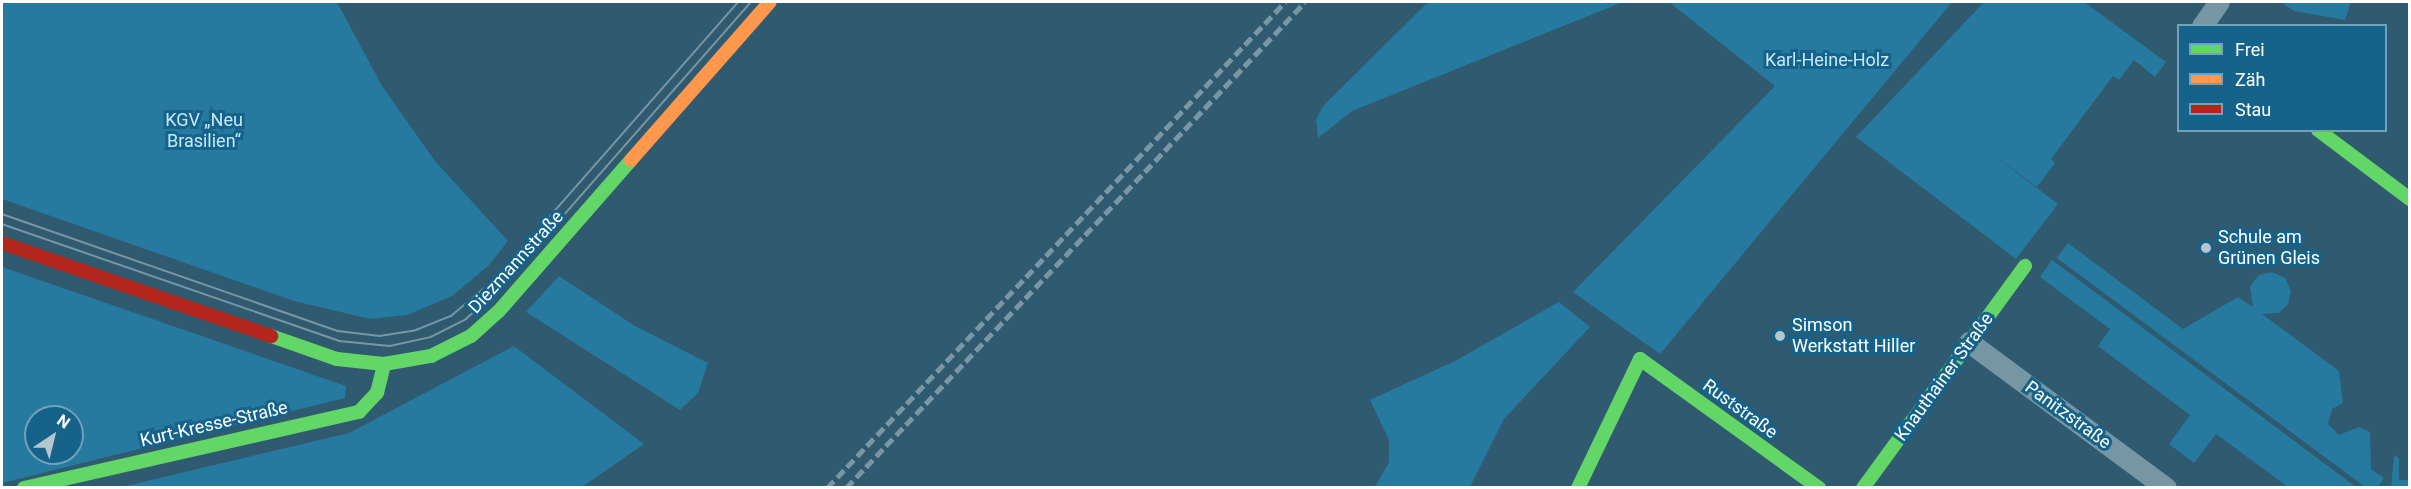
<!DOCTYPE html>
<html>
<head>
<meta charset="utf-8">
<style>
	body { margin:0 }
	#map { position:relative; width:2411px; height:489px; overflow:hidden; background:#305a6f; font-family:Roboto,sans-serif }
	div>[style] { position:absolute }
	.green>* { inset:0; background:#26799f }
	.street>* { height:21px; margin:-10.5px; padding:0 10.5px; transform-origin:10.5px; border-radius:10.5px; background:#7796a4 }
	.fast>* { height:14px; margin:-7px; padding:0 7px; transform-origin:7px; border-radius:7px; background:#63d668 }
	.slow>* { height:14px; margin:-7px; padding:0 7px; transform-origin:7px; border-radius:7px; background:#ff974d }
	.jam>* { height:14px; margin:-7px; padding:0 7px; transform-origin:7px; border-radius:7px; background:#b3261e }
	.tram>* { height:1.5px; margin:-0.75px; padding:0 0.75px; transform-origin:0.75px; border-radius:0.75px; background:#7896a3 }
	.rail>* { height:4.5px; margin-top:-2.25px; transform-origin:0; background:repeating-linear-gradient(90deg,#7896a3 0 10px,transparent 0 14.5px) }
	.dots>* { width:16px; height:16px; translate:-50% -50%; box-sizing:border-box; border:3px solid #15638a; border-radius:50% }
	span { translate:-50% -50%; white-space:nowrap; text-align:center; line-height:1.15; -webkit-text-stroke:6px #15638a; paint-order:stroke }
	.park-label { font-size:18px; color:#c3eafb }
	.poi-label { font-size:18px; color:#fff }
	.left { translate:0 -50%; text-align:left }
	.street-label { font-size:18px; color:#fff }
	.frame { position:absolute; inset:0; border:3px solid #fff; pointer-events:none }
	.legend { position:absolute; left:2177px; top:24px; width:210px; height:108px; box-sizing:border-box; background:#15638a; border:2px solid #73a1b9; margin:0; padding:8px 10px; list-style:none; font-size:18px; color:#fff }
	.legend li { display:flex; align-items:center; gap:12px; height:30px }
	.legend b { width:30px; border:2px solid #73a1b9 }
	.north { position:absolute; left:24px; top:405px; width:60px; height:60px; box-sizing:border-box; background:#15638a; border:2px solid #73a1b9; border-radius:50%; rotate:35deg; font-size:16px; font-weight:700; line-height:24px; text-align:center; color:#fff }
	.north::after { content:''; display:block; margin:auto; width:21px; height:27px; background:#b7c5cd; clip-path:polygon(50% 0,100% 100%,50% 72%,0 100%) }
</style>
</head>
<body>
<div id="map">
	<div class="green">
		<i style="clip-path:polygon(2px 2px,337px 2px,382px 86px,435px 161px,508px 241px,489px 265px,452px 296px,407px 315px,370px 319px,294px 301px,2px 199px)"></i>
		<i style="clip-path:polygon(1428px 2px,1623px 2px,1352px 111px,1318px 138px,1316px 120px,1323px 106px)"></i>
		<i style="clip-path:polygon(1669px 2px,1952px 2px,1660px 354px,1573px 292px,1775px 86px)"></i>
		<i style="clip-path:polygon(1984px 2px,2084px 2px,2166px 62px,2155px 77px,2134px 60px,2119px 80px,2113px 76px,2051px 159px,2055px 163px,2037px 187px,1987px 150px,2058px 204px,2016px 259px,1856px 137px)"></i>
		<i style="clip-path:polygon(2281px 2px,2351px 2px,2345px 20px,2294px 11px)"></i>
		<i style="clip-path:polygon(2068px 243px,2183px 329px,2238px 297px,2253px 307px,2250px 286px,2259px 275px,2272px 272px,2285px 278px,2291px 291px,2288px 304px,2279px 313px,2262px 314px,2339px 371px,2343px 403px,2332px 409px,2328px 424px,2339px 435px,2359px 427px,2370px 432px,2371px 469px,2384px 478px,2378px 487px,2365px 487px,2057px 258px)"></i>
		<i style="clip-path:polygon(2052px 260px,2356px 487px,2288px 487px,2216px 434px,2194px 463px,2169px 444px,2190px 415px,2098px 346px,2110px 329px,2040px 277px)"></i>
		<i style="clip-path:polygon(evenodd,2px 267px,346px 386px,345px 398px,2px 483px,2px 267px,36px 417px,72px 417px,72px 453px,36px 453px,36px 417px)"></i>
		<i style="clip-path:polygon(559px 276px,635px 326px,708px 363px,698px 393px,680px 410px,526px 312px)"></i>
		<i style="clip-path:polygon(1559px 302px,1590px 327px,1504px 419px,1470px 487px,1375px 487px,1389px 462px,1389px 440px,1370px 400px,1455px 361px)"></i>
		<i style="clip-path:polygon(514px 346px,644px 444px,582px 487px,122px 487px,349px 433px)"></i>
		<i style="clip-path:polygon(2394px 455px,2399px 458px,2399px 480px,2409px 480px,2409px 487px,2391px 487px)"></i>
	</div>
	<div class="street">
		<i style="left:2202px;top:26px;width:29px;rotate:-55deg"></i>
		<i style="left:1969px;top:342px;width:245px;rotate:36.5deg"></i>
	</div>
	<div class="fast">
		<i style="left:2318px;top:130px;width:115px;rotate:36.9deg"></i>
		<i style="left:271px;top:336px;width:70px;rotate:19.2deg"></i>
		<i style="left:337px;top:359px;width:47px;rotate:6.1deg"></i>
		<i style="left:384px;top:364px;width:48px;rotate:-9.7deg"></i>
		<i style="left:431px;top:356px;width:45px;rotate:-26.6deg"></i>
		<i style="left:471px;top:336px;width:36px;rotate:-42deg"></i>
		<i style="left:498px;top:312px;width:202px;rotate:-48.8deg"></i>
		<i style="left:24px;top:488px;width:344px;rotate:-12.8deg"></i>
		<i style="left:359px;top:412px;width:26px;rotate:-47deg"></i>
		<i style="left:377px;top:393px;width:30px;rotate:-76deg"></i>
		<i style="left:1578px;top:488px;width:143px;rotate:-64.3deg"></i>
		<i style="left:1640px;top:359px;width:221px;rotate:35.8deg"></i>
		<i style="left:1863px;top:488px;width:275px;rotate:-53.9deg"></i>
	</div>
	<div class="slow">
		<i style="left:631px;top:160px;width:210px;rotate:-48.7deg"></i>
	</div>
	<div class="jam">
		<i style="left:2px;top:243px;width:285px;rotate:19.1deg"></i>
	</div>
	<div class="tram">
		<i style="left:2px;top:214px;width:356px;rotate:19.2deg"></i>
		<i style="left:338px;top:331px;width:42px;rotate:6.8deg"></i>
		<i style="left:380px;top:336px;width:36px;rotate:-9deg"></i>
		<i style="left:416px;top:330px;width:38px;rotate:-22deg"></i>
		<i style="left:451px;top:316px;width:56px;rotate:-39.9deg"></i>
		<i style="left:494px;top:280px;width:370px;rotate:-48.7deg"></i>
		<i style="left:2px;top:224px;width:357px;rotate:19.1deg"></i>
		<i style="left:339px;top:341px;width:51px;rotate:5.6deg"></i>
		<i style="left:390px;top:346px;width:42px;rotate:-12.4deg"></i>
		<i style="left:431px;top:337px;width:39px;rotate:-27deg"></i>
		<i style="left:466px;top:319px;width:43px;rotate:-42.2deg"></i>
		<i style="left:498px;top:290px;width:383px;rotate:-48.7deg"></i>
	</div>
	<div class="rail">
		<i style="left:827px;top:488px;width:668px;rotate:-46.7deg"></i>
		<i style="left:846px;top:488px;width:668px;rotate:-46.64deg"></i>
	</div>
	<div class="dots">
		<i style="left:2206px;top:248px;background:#b7c5cd"></i>
		<i style="left:1780px;top:336px;background:#b7c5cd"></i>
	</div>
	<div class="park-label">
		<span style="left:1827px;top:60px">Karl-Heine-Holz</span>
		<span style="left:204px;top:131px">KGV „Neu<br>Brasilien“</span>
	</div>
	<div class="poi-label">
		<span class="left" style="left:2218px;top:248px">Schule am<br>Grünen Gleis</span>
		<span class="left" style="left:1792px;top:336px">Simson<br>Werkstatt Hiller</span>
	</div>
	<div class="street-label">
		<span style="left:516px;top:262px;rotate:-48deg">Diezmannstraße</span>
		<span style="left:1944px;top:377px;rotate:-54deg">Knauthainer Straße</span>
		<span style="left:1740px;top:409px;rotate:36deg">Ruststraße</span>
		<span style="left:2068px;top:415px;rotate:36deg">Panitzstraße</span>
		<span style="left:214px;top:424px;rotate:-13deg">Kurt-Kresse-Straße</span>
	</div>
	<div class="frame"></div>
	<ul class="legend">
	<li><b style="height:8px;background:#63d668"></b>Frei</li>
	<li><b style="height:8px;background:#ff974d"></b>Zäh</li>
	<li><b style="height:8px;background:#b3261e"></b>Stau</li>
	</ul>
	<div class="north">N</div>
</div>
</body>
</html>
